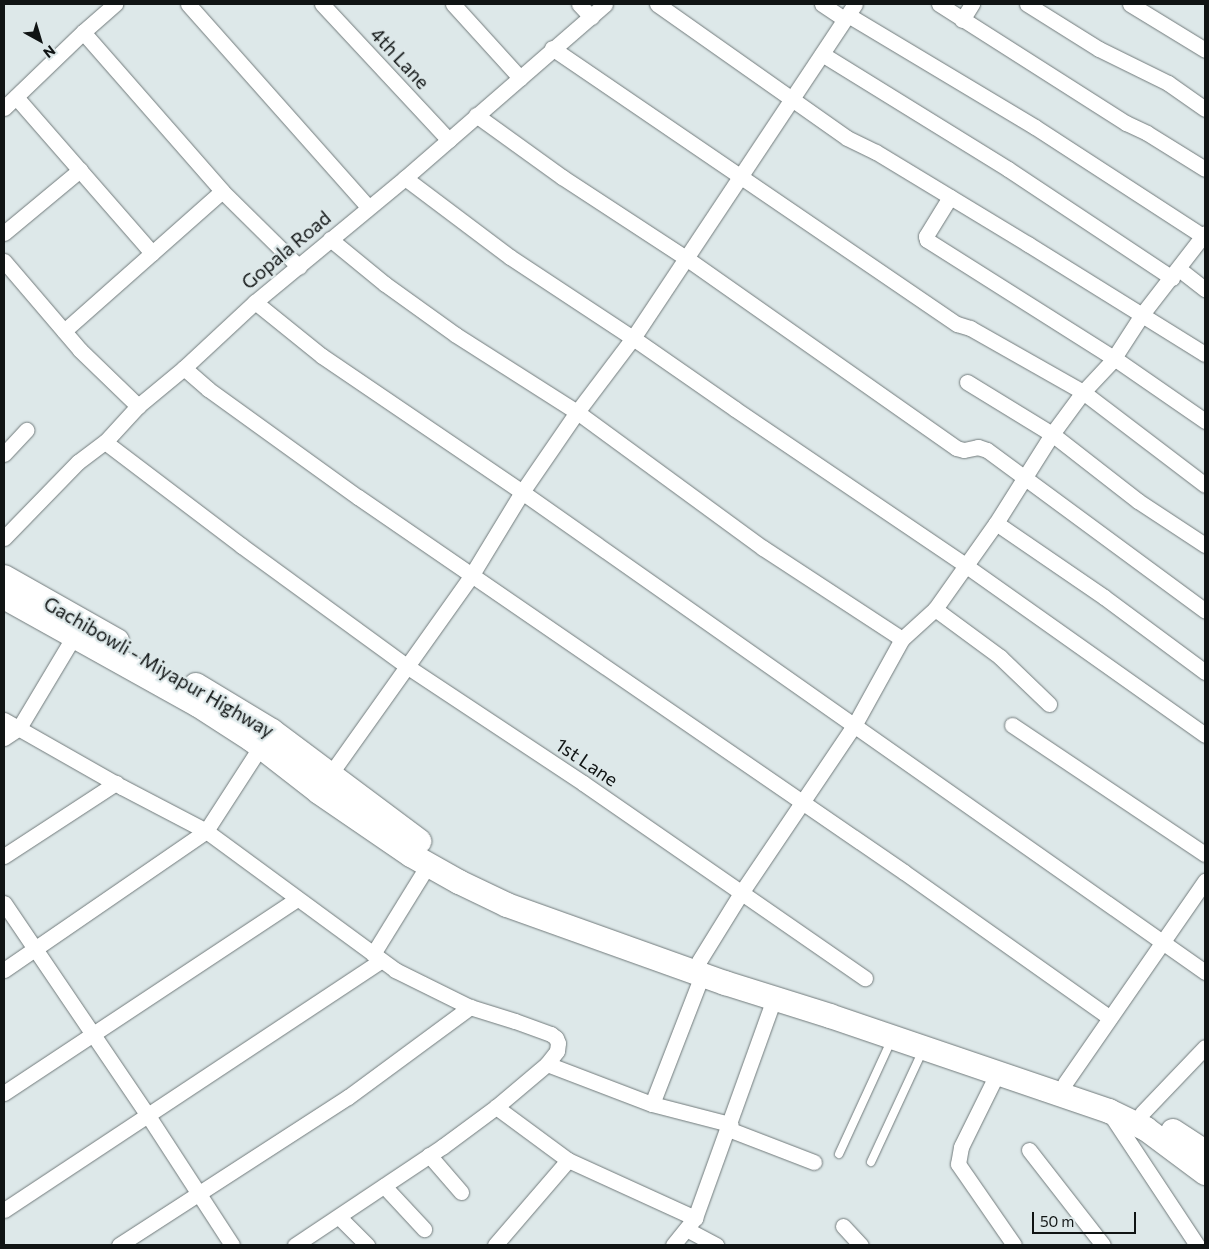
<!DOCTYPE html>
<html>
<head>
<meta charset="utf-8">
<style>
	body { margin:0 }
	#map { position:relative; width:1209px; height:1249px; overflow:hidden; background:#dde8e9; font-family:Commissioner,sans-serif }
	div>[style] { position:absolute }
	.roads { filter:drop-shadow(0 0 1px #717a7b) drop-shadow(0 0 1px #717a7b) }
	.service>* { height:8px; margin:-4px; padding:0 4px; transform-origin:4px; border-radius:4px; background:#fff }
	.minor>* { height:15px; margin:-7.5px; padding:0 7.5px; transform-origin:7.5px; border-radius:7.5px; background:#fff }
	.primary>* { height:24px; margin:-12px; padding:0 12px; transform-origin:12px; border-radius:12px; background:#fff }
	span { translate:-50% -50%; white-space:nowrap; text-align:center; line-height:1.15; -webkit-text-stroke:4.5px #dde8e9; paint-order:stroke }
	.street-label { font-size:19px; color:#101414 }
	.frame { position:absolute; inset:0; border:5px solid #101414; pointer-events:none }
	.north { position:absolute; left:15px; top:15px; width:50px; height:50px; -webkit-text-stroke:4px #dde8e9; paint-order:stroke; rotate:141deg; font-size:14px; font-weight:700; line-height:20px; text-align:center; color:#101414 }
	.north::after { content:''; display:block; margin:auto; width:18px; height:22px; background:#101414; clip-path:polygon(50% 0,100% 100%,50% 72%,0 100%) }
	.scale { position:absolute; left:1032px; top:1212px; width:104px; height:22px; box-sizing:border-box; border:2px solid #101414; border-top:0; padding-left:6px; font-size:15px; line-height:18px; white-space:nowrap; color:#101414; -webkit-text-stroke:4px #dde8e9; paint-order:stroke }
</style>
</head>
<body>
<div id="map">
	<div class="roads">
		<div class="service">
			<i style="left:839px;top:1154px;width:127px;rotate:-65.3deg"></i>
			<i style="left:871px;top:1162px;width:123px;rotate:-65.1deg"></i>
		</div>
		<div class="minor">
			<i style="left:188px;top:4px;width:271px;rotate:48.4deg"></i>
			<i style="left:322px;top:4px;width:186px;rotate:47deg"></i>
			<i style="left:453px;top:4px;width:100px;rotate:47.8deg"></i>
			<i style="left:579px;top:4px;width:18px;rotate:47deg"></i>
			<i style="left:657px;top:4px;width:232px;rotate:35.2deg"></i>
			<i style="left:847px;top:138px;width:32px;rotate:26deg"></i>
			<i style="left:876px;top:152px;width:178px;rotate:31.2deg"></i>
			<i style="left:1028px;top:244px;width:208px;rotate:31.9deg"></i>
			<i style="left:822px;top:4px;width:27px;rotate:34deg"></i>
			<i style="left:939px;top:4px;width:222px;rotate:32.5deg"></i>
			<i style="left:1126px;top:123px;width:23px;rotate:25deg"></i>
			<i style="left:1147px;top:133px;width:68px;rotate:31.8deg"></i>
			<i style="left:1027px;top:4px;width:85px;rotate:32deg"></i>
			<i style="left:1099px;top:49px;width:77px;rotate:26.2deg"></i>
			<i style="left:1168px;top:83px;width:45px;rotate:35.1deg"></i>
			<i style="left:1130px;top:4px;width:88px;rotate:31.5deg"></i>
			<i style="left:848px;top:15px;width:218px;rotate:30.9deg"></i>
			<i style="left:1035px;top:127px;width:200px;rotate:33deg"></i>
			<i style="left:962px;top:20px;width:19px;rotate:-58deg"></i>
			<i style="left:83px;top:32px;width:211px;rotate:48.8deg"></i>
			<i style="left:222px;top:191px;width:108px;rotate:44.6deg"></i>
			<i style="left:552px;top:48px;width:490px;rotate:34.3deg"></i>
			<i style="left:957px;top:324px;width:14px;rotate:17deg"></i>
			<i style="left:970px;top:328px;width:130px;rotate:29.5deg"></i>
			<i style="left:1083px;top:392px;width:153px;rotate:37.3deg"></i>
			<i style="left:822px;top:54px;width:219px;rotate:31.7deg"></i>
			<i style="left:1008px;top:169px;width:197px;rotate:33.6deg"></i>
			<i style="left:16px;top:97px;width:207px;rotate:48.9deg"></i>
			<i style="left:4px;top:108px;width:110px;rotate:-43.9deg"></i>
			<i style="left:83px;top:32px;width:43px;rotate:-41.2deg"></i>
			<i style="left:476px;top:115px;width:106px;rotate:35.8deg"></i>
			<i style="left:562px;top:177px;width:148px;rotate:33.2deg"></i>
			<i style="left:686px;top:258px;width:330px;rotate:35.1deg"></i>
			<i style="left:956px;top:448px;width:8px;rotate:14deg"></i>
			<i style="left:964px;top:450px;width:14px;rotate:-12deg"></i>
			<i style="left:978px;top:447px;width:9px;rotate:18deg"></i>
			<i style="left:987px;top:450px;width:271px;rotate:36.4deg"></i>
			<i style="left:405px;top:178px;width:131px;rotate:37deg"></i>
			<i style="left:510px;top:257px;width:147px;rotate:33.4deg"></i>
			<i style="left:633px;top:338px;width:124px;rotate:34.8deg"></i>
			<i style="left:735px;top:409px;width:278px;rotate:34.1deg"></i>
			<i style="left:965px;top:565px;width:294px;rotate:35.3deg"></i>
			<i style="left:950px;top:197px;width:46px;rotate:121.6deg"></i>
			<i style="left:926px;top:236px;width:4px;rotate:76deg"></i>
			<i style="left:927px;top:240px;width:221px;rotate:32.3deg"></i>
			<i style="left:1114px;top:358px;width:111px;rotate:34.7deg"></i>
			<i style="left:4px;top:233px;width:99px;rotate:-39.7deg"></i>
			<i style="left:330px;top:239px;width:71px;rotate:39.3deg"></i>
			<i style="left:385px;top:284px;width:87px;rotate:35.7deg"></i>
			<i style="left:456px;top:335px;width:143px;rotate:32.5deg"></i>
			<i style="left:577px;top:412px;width:230px;rotate:36.2deg"></i>
			<i style="left:763px;top:548px;width:166px;rotate:33.2deg"></i>
			<i style="left:4px;top:261px;width:117px;rotate:49.5deg"></i>
			<i style="left:80px;top:350px;width:81px;rotate:44deg"></i>
			<i style="left:1179px;top:269px;width:33px;rotate:38deg"></i>
			<i style="left:255px;top:302px;width:86px;rotate:38.9deg"></i>
			<i style="left:322px;top:356px;width:242px;rotate:34.2deg"></i>
			<i style="left:522px;top:492px;width:835px;rotate:35.1deg"></i>
			<i style="left:64px;top:331px;width:211px;rotate:-41.5deg"></i>
			<i style="left:184px;top:368px;width:32px;rotate:41deg"></i>
			<i style="left:208px;top:389px;width:185px;rotate:35.8deg"></i>
			<i style="left:358px;top:497px;width:662px;rotate:34.48deg"></i>
			<i style="left:904px;top:872px;width:252px;rotate:35.3deg"></i>
			<i style="left:967px;top:382px;width:100px;rotate:31.5deg"></i>
			<i style="left:1052px;top:434px;width:109px;rotate:37.9deg"></i>
			<i style="left:1138px;top:501px;width:80px;rotate:33.3deg"></i>
			<i style="left:105px;top:442px;width:172px;rotate:37.2deg"></i>
			<i style="left:242px;top:546px;width:205px;rotate:36.1deg"></i>
			<i style="left:408px;top:667px;width:210px;rotate:33.5deg"></i>
			<i style="left:583px;top:783px;width:343px;rotate:34.7deg"></i>
			<i style="left:4px;top:454px;width:33px;rotate:-47deg"></i>
			<i style="left:996px;top:523px;width:131px;rotate:34.4deg"></i>
			<i style="left:1104px;top:597px;width:126px;rotate:36.6deg"></i>
			<i style="left:4px;top:538px;width:106px;rotate:-45.8deg"></i>
			<i style="left:78px;top:462px;width:34px;rotate:-37deg"></i>
			<i style="left:105px;top:442px;width:49px;rotate:-47.5deg"></i>
			<i style="left:138px;top:406px;width:60px;rotate:-39.6deg"></i>
			<i style="left:184px;top:368px;width:97px;rotate:-42.9deg"></i>
			<i style="left:255px;top:302px;width:195px;rotate:-39.6deg"></i>
			<i style="left:405px;top:178px;width:265px;rotate:-41deg"></i>
			<i style="left:935px;top:609px;width:81px;rotate:36.4deg"></i>
			<i style="left:1000px;top:657px;width:68px;rotate:43.8deg"></i>
			<i style="left:4px;top:720px;width:136px;rotate:29.6deg"></i>
			<i style="left:122px;top:787px;width:95px;rotate:27.6deg"></i>
			<i style="left:206px;top:831px;width:235px;rotate:36.3deg"></i>
			<i style="left:395px;top:970px;width:84px;rotate:26.3deg"></i>
			<i style="left:470px;top:1007px;width:47px;rotate:17.3deg"></i>
			<i style="left:515px;top:1021px;width:38px;rotate:20deg"></i>
			<i style="left:551px;top:1034px;width:6px;rotate:39deg"></i>
			<i style="left:556px;top:1038px;width:5px;rotate:68deg"></i>
			<i style="left:558px;top:1043px;width:8px;rotate:97deg"></i>
			<i style="left:557px;top:1051px;width:16px;rotate:128deg"></i>
			<i style="left:547px;top:1064px;width:67px;rotate:139.9deg"></i>
			<i style="left:496px;top:1107px;width:67px;rotate:143.5deg"></i>
			<i style="left:442px;top:1147px;width:177px;rotate:146.3deg"></i>
			<i style="left:1012px;top:725px;width:232px;rotate:33.8deg"></i>
			<i style="left:4px;top:738px;width:18px;rotate:-34deg"></i>
			<i style="left:19px;top:728px;width:107px;rotate:-59.1deg"></i>
			<i style="left:329px;top:776px;width:245px;rotate:-54.6deg"></i>
			<i style="left:471px;top:576px;width:98px;rotate:-58.7deg"></i>
			<i style="left:522px;top:492px;width:97px;rotate:-55.5deg"></i>
			<i style="left:577px;top:412px;width:93px;rotate:-52.9deg"></i>
			<i style="left:633px;top:338px;width:401px;rotate:-56.4deg"></i>
			<i style="left:4px;top:856px;width:134px;rotate:-33.1deg"></i>
			<i style="left:4px;top:903px;width:255px;rotate:55.9deg"></i>
			<i style="left:147px;top:1114px;width:156px;rotate:57deg"></i>
			<i style="left:373px;top:954px;width:105px;rotate:-58.3deg"></i>
			<i style="left:699px;top:961px;width:80px;rotate:-58.3deg"></i>
			<i style="left:741px;top:893px;width:204px;rotate:-56deg"></i>
			<i style="left:855px;top:724px;width:97px;rotate:-61.1deg"></i>
			<i style="left:902px;top:639px;width:45px;rotate:-42.3deg"></i>
			<i style="left:935px;top:609px;width:105px;rotate:-54.7deg"></i>
			<i style="left:996px;top:523px;width:105px;rotate:-57.8deg"></i>
			<i style="left:1052px;top:434px;width:52px;rotate:-53.6deg"></i>
			<i style="left:1083px;top:392px;width:42px;rotate:-46.9deg"></i>
			<i style="left:1112px;top:361px;width:57px;rotate:-57.1deg"></i>
			<i style="left:1143px;top:313px;width:101px;rotate:-52.2deg"></i>
			<i style="left:4px;top:970px;width:245px;rotate:-34.5deg"></i>
			<i style="left:206px;top:831px;width:101px;rotate:-57.1deg"></i>
			<i style="left:547px;top:1064px;width:112px;rotate:20.9deg"></i>
			<i style="left:652px;top:1104px;width:81px;rotate:14.4deg"></i>
			<i style="left:997px;top:1074px;width:81px;rotate:116.3deg"></i>
			<i style="left:961px;top:1147px;width:17px;rotate:100deg"></i>
			<i style="left:958px;top:1164px;width:98px;rotate:55.3deg"></i>
			<i style="left:1065px;top:1083px;width:246px;rotate:-55.3deg"></i>
			<i style="left:4px;top:1093px;width:351px;rotate:-33.5deg"></i>
			<i style="left:652px;top:1104px;width:138px;rotate:-68.8deg"></i>
			<i style="left:496px;top:1107px;width:89px;rotate:36.4deg"></i>
			<i style="left:568px;top:1160px;width:140px;rotate:24.5deg"></i>
			<i style="left:1142px;top:1113px;width:91px;rotate:-46.3deg"></i>
			<i style="left:1111px;top:1115px;width:156px;rotate:56.5deg"></i>
			<i style="left:728px;top:1129px;width:92px;rotate:21deg"></i>
			<i style="left:1029px;top:1150px;width:120px;rotate:52.1deg"></i>
			<i style="left:429px;top:1155px;width:49px;rotate:49.1deg"></i>
			<i style="left:384px;top:1186px;width:59px;rotate:47.1deg"></i>
			<i style="left:4px;top:1210px;width:452px;rotate:-33.5deg"></i>
			<i style="left:339px;top:1217px;width:40px;rotate:45deg"></i>
			<i style="left:843px;top:1226px;width:26px;rotate:47deg"></i>
			<i style="left:688px;top:1230px;width:32px;rotate:28deg"></i>
			<i style="left:119px;top:1245px;width:273px;rotate:-32.9deg"></i>
			<i style="left:348px;top:1097px;width:152px;rotate:-36.4deg"></i>
			<i style="left:495px;top:1245px;width:112px;rotate:-49.3deg"></i>
			<i style="left:673px;top:1245px;width:35px;rotate:-51deg"></i>
			<i style="left:695px;top:1218px;width:234px;rotate:-70.2deg"></i>
		</div>
		<div class="primary">
			<i style="left:4px;top:577px;width:130px;rotate:29.5deg"></i>
			<i style="left:4px;top:597px;width:222px;rotate:29.1deg"></i>
			<i style="left:198px;top:705px;width:63px;rotate:32.7deg"></i>
			<i style="left:251px;top:739px;width:86px;rotate:37.9deg"></i>
			<i style="left:319px;top:792px;width:112px;rotate:34.4deg"></i>
			<i style="left:411px;top:855px;width:55px;rotate:29.4deg"></i>
			<i style="left:459px;top:882px;width:53px;rotate:25.6deg"></i>
			<i style="left:507px;top:905px;width:232px;rotate:19.7deg"></i>
			<i style="left:725px;top:983px;width:110px;rotate:17.4deg"></i>
			<i style="left:830px;top:1016px;width:295px;rotate:18.8deg"></i>
			<i style="left:1109px;top:1111px;width:41px;rotate:25.9deg"></i>
			<i style="left:1146px;top:1129px;width:74px;rotate:36.7deg"></i>
			<i style="left:196px;top:685px;width:89px;rotate:31.2deg"></i>
			<i style="left:272px;top:731px;width:184px;rotate:36.8deg"></i>
			<i style="left:1173px;top:1131px;width:38px;rotate:33deg"></i>
		</div>
	</div>
	<div class="street-label">
		<span style="left:400px;top:58px;rotate:47deg">4th Lane</span>
		<span style="left:286px;top:250px;rotate:-40deg">Gopala Road</span>
		<span style="left:159px;top:667px;rotate:30deg">Gachibowli - Miyapur Highway</span>
		<span style="left:587px;top:762px;rotate:34deg">1st Lane</span>
	</div>
	<div class="frame"></div>
	<div class="north">N</div>
	<div class="scale">50 m</div>
</div>
</body>
</html>
